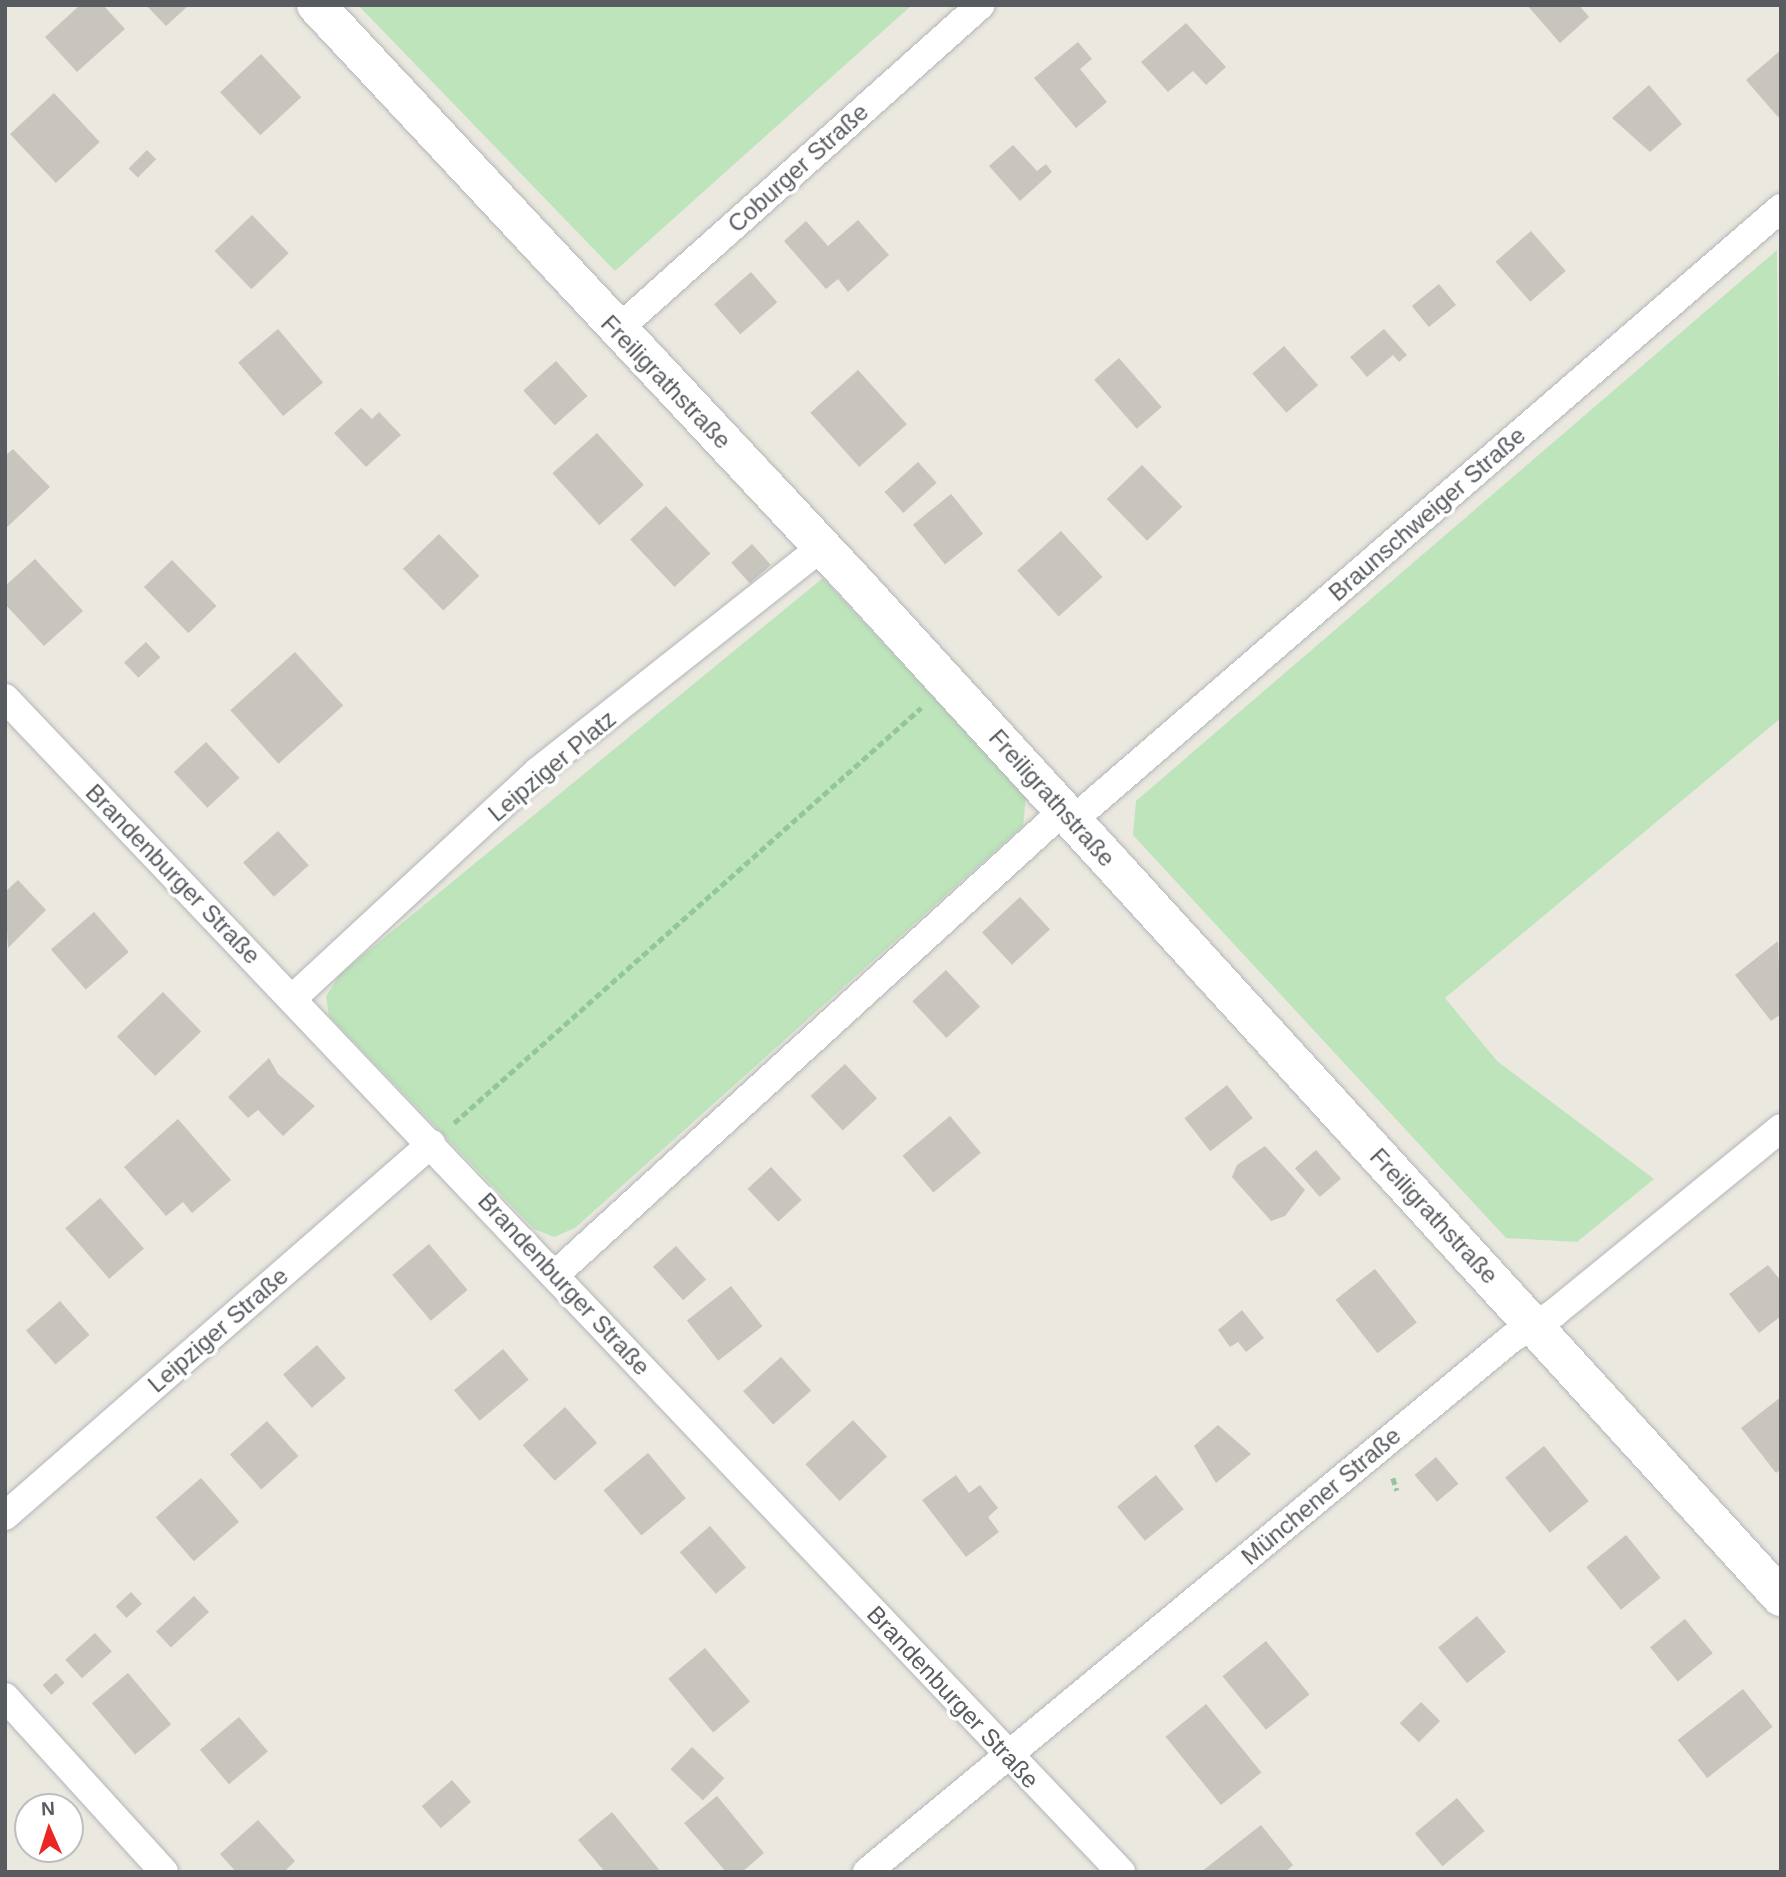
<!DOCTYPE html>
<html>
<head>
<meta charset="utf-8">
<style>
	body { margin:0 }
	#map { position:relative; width:1786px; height:1877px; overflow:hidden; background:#ebe8df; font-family:Arial,sans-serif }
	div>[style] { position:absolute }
	.green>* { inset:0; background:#bde4ba }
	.building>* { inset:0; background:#c8c4be; transform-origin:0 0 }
	.path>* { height:4.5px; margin-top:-2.25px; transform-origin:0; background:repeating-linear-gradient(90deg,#93c59e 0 7px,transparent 0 10.5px) }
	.roads { filter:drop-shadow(0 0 2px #b2b6ba) drop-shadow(0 0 2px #b2b6ba) }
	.street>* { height:28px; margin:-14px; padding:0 14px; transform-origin:14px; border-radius:14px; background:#fff }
	.secondary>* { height:38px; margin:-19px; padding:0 19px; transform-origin:19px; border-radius:19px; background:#fff }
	span { translate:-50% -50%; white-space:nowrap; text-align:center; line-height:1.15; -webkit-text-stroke:7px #fff; paint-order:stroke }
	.street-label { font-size:24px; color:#585c60 }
	.frame { position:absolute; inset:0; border:7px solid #585c60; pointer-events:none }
	.north { position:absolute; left:14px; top:1793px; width:70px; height:70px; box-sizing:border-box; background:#fff; border:2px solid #bcbebf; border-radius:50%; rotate:357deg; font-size:19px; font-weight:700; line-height:28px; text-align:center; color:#585c60 }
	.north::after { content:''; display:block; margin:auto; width:24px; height:32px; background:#eb2625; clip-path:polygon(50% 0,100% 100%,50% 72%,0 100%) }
</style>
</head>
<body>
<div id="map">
	<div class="green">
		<i style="clip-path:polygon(358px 5px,912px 5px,615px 271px)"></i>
		<i style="clip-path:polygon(1777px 250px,1781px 718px,1445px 998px,1497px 1061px,1654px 1179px,1577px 1242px,1506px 1238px,1133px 835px,1136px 801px)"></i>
		<i style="clip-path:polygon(823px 578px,1026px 797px,1023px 826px,575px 1228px,554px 1237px,534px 1229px,329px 1016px,326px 997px,340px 974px)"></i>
	</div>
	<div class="building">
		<i style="clip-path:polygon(80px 5px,103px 5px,125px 29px,77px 72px,45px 37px)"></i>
		<i style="clip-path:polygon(146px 5px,189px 5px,166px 26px)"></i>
		<i style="clip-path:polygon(1527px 5px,1579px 5px,1589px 17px,1560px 43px)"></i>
		<i style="clip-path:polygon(1186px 23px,1226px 67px,1206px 85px,1193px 71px,1168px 92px,1141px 62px)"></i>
		<i style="clip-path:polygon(1078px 42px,1092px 59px,1080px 69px,1107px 102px,1076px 128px,1034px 78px)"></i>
		<i style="clip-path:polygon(1781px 50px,1781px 114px,1778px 117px,1746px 80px)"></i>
		<i style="left:261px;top:54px;width:59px;height:56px;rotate:47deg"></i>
		<i style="clip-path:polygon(1649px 85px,1682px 124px,1650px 152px,1612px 118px)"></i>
		<i style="left:54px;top:93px;width:67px;height:60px;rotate:47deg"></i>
		<i style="clip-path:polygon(1013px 145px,1037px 171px,1046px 164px,1052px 172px,1020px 201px,989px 166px)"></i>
		<i style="left:147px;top:150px;width:13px;height:26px;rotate:45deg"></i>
		<i style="left:252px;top:215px;width:53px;height:52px;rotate:46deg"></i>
		<i style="clip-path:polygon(858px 220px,889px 255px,848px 292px,838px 279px,826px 289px,784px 241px,806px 221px,828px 246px)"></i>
		<i style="left:1531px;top:231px;width:53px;height:47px;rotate:49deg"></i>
		<i style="left:751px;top:272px;width:40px;height:49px;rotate:49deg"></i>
		<i style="left:1439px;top:284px;width:27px;height:35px;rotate:51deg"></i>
		<i style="left:278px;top:329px;width:70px;height:52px;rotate:50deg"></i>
		<i style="clip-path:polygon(1384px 329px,1407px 355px,1399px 362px,1393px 355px,1367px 377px,1350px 357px)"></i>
		<i style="left:1284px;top:346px;width:52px;height:42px;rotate:49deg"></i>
		<i style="left:1119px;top:358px;width:65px;height:33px;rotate:49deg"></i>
		<i style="left:556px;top:361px;width:47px;height:44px;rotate:48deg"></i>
		<i style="left:858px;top:370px;width:73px;height:64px;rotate:48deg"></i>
		<i style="clip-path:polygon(361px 408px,372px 419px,379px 412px,401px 435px,366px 467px,334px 433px)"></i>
		<i style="left:597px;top:433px;width:70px;height:60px;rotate:48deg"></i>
		<i style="clip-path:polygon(13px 449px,50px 487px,5px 529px,5px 456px)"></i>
		<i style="left:918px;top:462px;width:28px;height:45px;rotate:48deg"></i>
		<i style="left:1142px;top:465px;width:58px;height:49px;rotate:46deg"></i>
		<i style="left:951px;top:494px;width:51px;height:49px;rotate:51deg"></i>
		<i style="left:666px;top:506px;width:65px;height:49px;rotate:47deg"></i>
		<i style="left:1061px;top:531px;width:62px;height:59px;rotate:48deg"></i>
		<i style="left:439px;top:534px;width:58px;height:50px;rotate:46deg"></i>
		<i style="left:752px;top:544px;width:28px;height:28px;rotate:48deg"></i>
		<i style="clip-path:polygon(35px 559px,83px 611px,44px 646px,5px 604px,5px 586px)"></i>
		<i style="left:172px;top:560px;width:64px;height:39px;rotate:46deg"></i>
		<i style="left:146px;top:642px;width:21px;height:30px;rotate:47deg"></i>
		<i style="left:295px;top:652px;width:72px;height:87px;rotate:48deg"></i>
		<i style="left:206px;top:742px;width:49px;height:44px;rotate:47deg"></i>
		<i style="left:278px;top:831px;width:46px;height:47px;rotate:48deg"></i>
		<i style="clip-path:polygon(18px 880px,46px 910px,8px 948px,5px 892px)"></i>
		<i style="left:1020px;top:897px;width:44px;height:52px;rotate:47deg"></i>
		<i style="left:94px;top:912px;width:53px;height:57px;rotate:49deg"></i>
		<i style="clip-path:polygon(1778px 941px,1781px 1014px,1771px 1021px,1735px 975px)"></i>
		<i style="left:946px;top:970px;width:50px;height:46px;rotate:47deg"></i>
		<i style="left:163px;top:992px;width:55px;height:64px;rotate:46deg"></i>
		<i style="clip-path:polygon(269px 1058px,278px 1074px,315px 1106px,283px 1136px,258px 1110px,248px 1118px,228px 1097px)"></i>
		<i style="left:845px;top:1064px;width:47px;height:47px;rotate:47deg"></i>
		<i style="left:1227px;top:1085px;width:42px;height:54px;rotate:52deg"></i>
		<i style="left:950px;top:1116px;width:48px;height:62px;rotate:50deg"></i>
		<i style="clip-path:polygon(178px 1119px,231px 1180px,192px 1213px,183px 1202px,166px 1216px,124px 1167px)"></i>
		<i style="clip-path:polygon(1265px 1146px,1305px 1190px,1285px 1216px,1271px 1221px,1232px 1177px,1237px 1165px)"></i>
		<i style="left:1316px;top:1150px;width:38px;height:28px;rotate:49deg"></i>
		<i style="left:771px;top:1167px;width:45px;height:32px;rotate:47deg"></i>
		<i style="left:100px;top:1198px;width:67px;height:46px;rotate:49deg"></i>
		<i style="left:429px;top:1244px;width:60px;height:48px;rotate:50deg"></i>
		<i style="left:676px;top:1246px;width:45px;height:31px;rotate:48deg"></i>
		<i style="clip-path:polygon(1768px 1265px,1781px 1281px,1781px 1316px,1759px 1333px,1729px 1294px)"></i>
		<i style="left:1375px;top:1269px;width:68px;height:50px;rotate:52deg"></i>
		<i style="left:731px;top:1286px;width:51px;height:56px;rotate:52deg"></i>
		<i style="left:60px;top:1301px;width:45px;height:45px;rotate:49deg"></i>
		<i style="clip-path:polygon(1242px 1310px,1264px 1338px,1246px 1352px,1238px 1342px,1230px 1347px,1218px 1330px)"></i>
		<i style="left:317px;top:1345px;width:44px;height:45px;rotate:49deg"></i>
		<i style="left:503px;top:1349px;width:40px;height:64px;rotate:50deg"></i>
		<i style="left:781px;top:1357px;width:45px;height:51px;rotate:48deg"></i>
		<i style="clip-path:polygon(1781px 1397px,1781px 1469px,1776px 1473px,1741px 1428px)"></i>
		<i style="left:565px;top:1407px;width:48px;height:57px;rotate:48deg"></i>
		<i style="left:853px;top:1420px;width:50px;height:65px;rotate:47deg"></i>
		<i style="left:267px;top:1421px;width:47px;height:50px;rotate:48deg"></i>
		<i style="clip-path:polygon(1218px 1425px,1251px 1454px,1216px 1483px,1194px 1446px)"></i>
		<i style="left:1544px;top:1446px;width:71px;height:50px;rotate:51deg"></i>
		<i style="left:648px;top:1453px;width:59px;height:58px;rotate:50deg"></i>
		<i style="left:1436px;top:1457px;width:35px;height:28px;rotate:50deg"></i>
		<i style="clip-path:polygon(956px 1475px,969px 1493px,980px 1485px,998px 1508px,988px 1517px,999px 1532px,966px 1557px,922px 1500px)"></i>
		<i style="left:1156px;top:1475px;width:44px;height:50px;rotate:51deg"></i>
		<i style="left:201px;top:1478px;width:58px;height:60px;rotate:49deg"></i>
		<i style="left:710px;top:1526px;width:55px;height:40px;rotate:49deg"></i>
		<i style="left:1626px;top:1535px;width:55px;height:51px;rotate:51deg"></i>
		<i style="left:131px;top:1592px;width:16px;height:21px;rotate:47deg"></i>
		<i style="left:194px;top:1596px;width:22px;height:52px;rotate:47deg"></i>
		<i style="left:1477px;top:1616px;width:46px;height:50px;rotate:51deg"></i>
		<i style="left:1685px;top:1619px;width:44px;height:45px;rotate:51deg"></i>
		<i style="left:95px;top:1633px;width:25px;height:40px;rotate:48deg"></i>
		<i style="left:1266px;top:1641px;width:69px;height:56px;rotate:51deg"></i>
		<i style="left:705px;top:1648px;width:70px;height:48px;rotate:50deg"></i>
		<i style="left:56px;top:1673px;width:13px;height:18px;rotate:48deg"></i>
		<i style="left:128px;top:1673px;width:67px;height:47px;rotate:50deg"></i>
		<i style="left:1743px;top:1689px;width:48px;height:83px;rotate:52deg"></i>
		<i style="left:1421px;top:1702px;width:27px;height:30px;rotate:45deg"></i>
		<i style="left:1206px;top:1704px;width:88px;height:52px;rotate:51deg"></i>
		<i style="left:239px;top:1717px;width:45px;height:51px;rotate:50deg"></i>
		<i style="left:692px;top:1747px;width:45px;height:31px;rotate:44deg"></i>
		<i style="left:452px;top:1780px;width:29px;height:40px;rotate:49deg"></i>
		<i style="clip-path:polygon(717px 1796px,764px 1853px,742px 1872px,726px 1872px,684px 1823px)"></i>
		<i style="left:1457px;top:1798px;width:43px;height:55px;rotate:50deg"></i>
		<i style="clip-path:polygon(612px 1812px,661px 1872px,605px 1872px,578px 1840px)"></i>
		<i style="clip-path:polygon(258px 1820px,295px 1861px,284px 1872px,236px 1872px,220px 1854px)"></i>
		<i style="clip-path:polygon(1261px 1825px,1293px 1865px,1285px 1872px,1201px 1872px)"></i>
	</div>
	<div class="path">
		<i style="left:454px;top:1123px;width:625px;rotate:-41.63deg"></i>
		<i style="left:1393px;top:1478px;width:13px;rotate:72deg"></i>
	</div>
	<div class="roads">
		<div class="street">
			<i style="left:616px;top:331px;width:489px;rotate:-41.8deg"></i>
			<i style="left:5px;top:698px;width:1620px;rotate:46.45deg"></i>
			<i style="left:1073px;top:820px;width:936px;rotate:-40.84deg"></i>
			<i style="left:293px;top:998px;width:334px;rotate:-42.8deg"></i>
			<i style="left:538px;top:771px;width:362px;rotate:-38.3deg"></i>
			<i style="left:556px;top:1274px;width:688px;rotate:-42.41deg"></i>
			<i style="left:5px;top:1516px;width:566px;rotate:-41.13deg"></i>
			<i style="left:5px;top:1697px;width:236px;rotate:47.7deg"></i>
			<i style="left:867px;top:1872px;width:837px;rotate:-39.62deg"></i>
			<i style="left:1512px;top:1338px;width:48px;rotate:-30.3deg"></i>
			<i style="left:1553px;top:1314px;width:294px;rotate:-39.2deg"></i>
		</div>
		<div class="secondary">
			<i style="left:316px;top:5px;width:790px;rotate:46.95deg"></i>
			<i style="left:855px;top:582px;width:1374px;rotate:47.63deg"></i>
		</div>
	</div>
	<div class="street-label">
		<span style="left:798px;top:168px;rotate:-42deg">Coburger Straße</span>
		<span style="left:666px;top:382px;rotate:46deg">Freiligrathstraße</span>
		<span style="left:1427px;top:514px;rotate:-41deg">Braunschweiger Straße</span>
		<span style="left:552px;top:766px;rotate:-40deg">Leipziger Platz</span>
		<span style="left:1052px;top:798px;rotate:48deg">Freiligrathstraße</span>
		<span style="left:173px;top:874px;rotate:46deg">Brandenburger Straße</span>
		<span style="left:1434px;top:1216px;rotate:47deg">Freiligrathstraße</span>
		<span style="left:564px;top:1284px;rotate:47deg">Brandenburger Straße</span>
		<span style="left:218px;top:1330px;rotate:-41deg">Leipziger Straße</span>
		<span style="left:1321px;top:1496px;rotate:-40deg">Münchener Straße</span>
		<span style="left:953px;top:1697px;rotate:47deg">Brandenburger Straße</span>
	</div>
	<div class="frame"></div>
	<div class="north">N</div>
</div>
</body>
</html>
